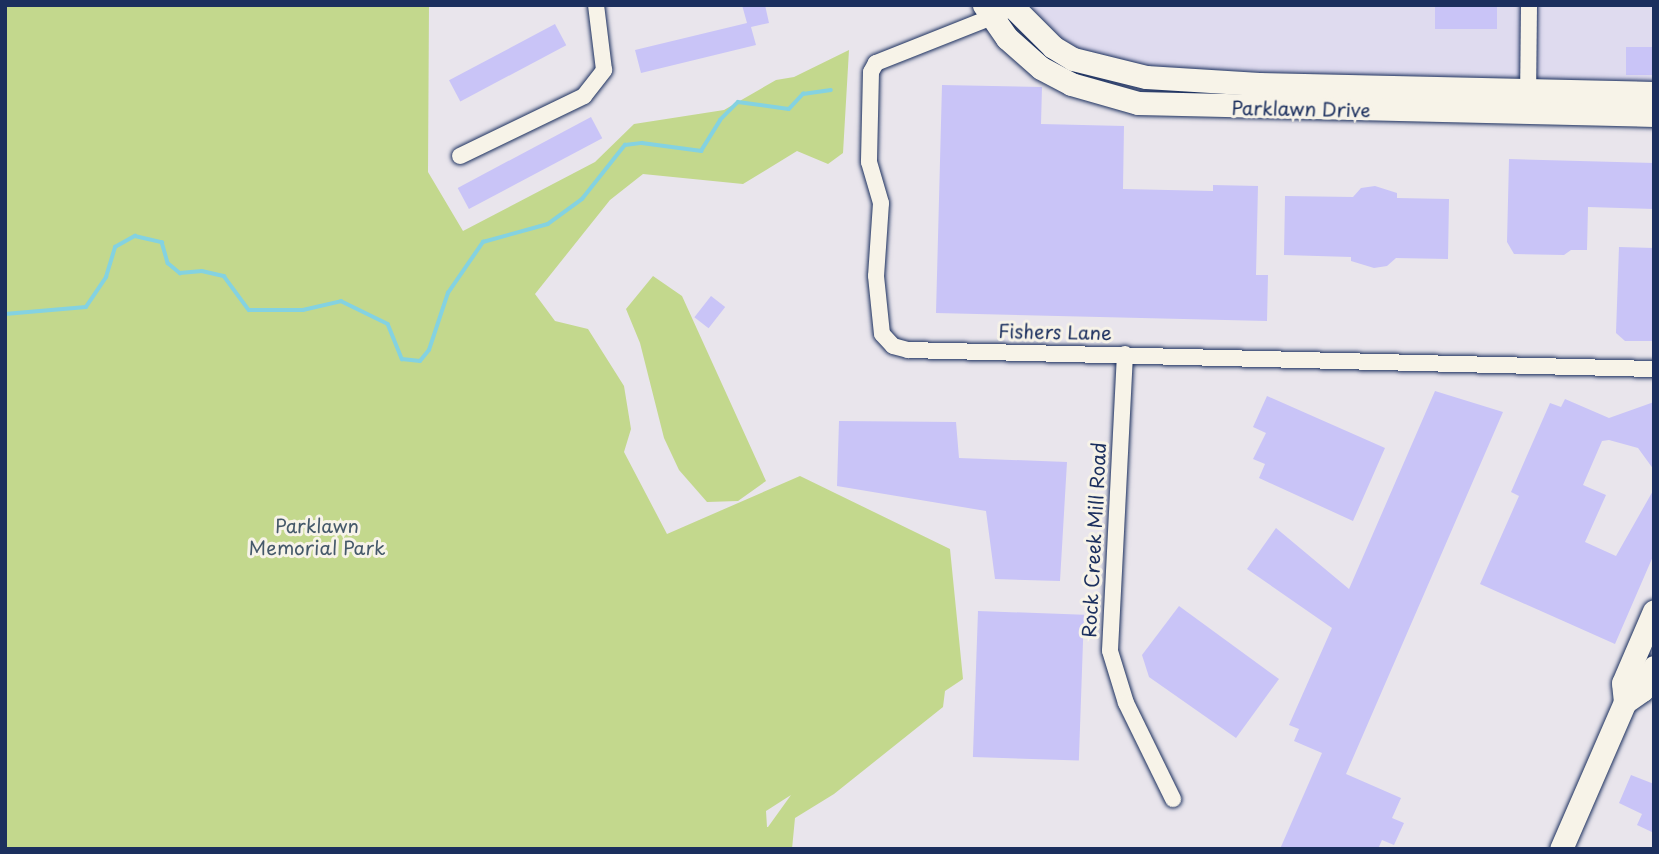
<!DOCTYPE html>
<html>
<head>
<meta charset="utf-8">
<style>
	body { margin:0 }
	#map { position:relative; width:1659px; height:854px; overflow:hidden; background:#e9e5ec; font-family:"Playpen Sans",sans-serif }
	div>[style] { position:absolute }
	.built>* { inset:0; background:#dfdbef }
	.green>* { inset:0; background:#c3d88d }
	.stream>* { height:3.5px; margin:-1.75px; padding:0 1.75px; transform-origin:1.75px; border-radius:1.75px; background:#84d2e1 }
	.building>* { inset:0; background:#c9c4f7; transform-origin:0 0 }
	.roads { filter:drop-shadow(0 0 2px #1b2f5e) drop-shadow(0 0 2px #1b2f5e) }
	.minor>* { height:16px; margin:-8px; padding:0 8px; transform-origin:8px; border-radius:8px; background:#f7f3e8 }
	.secondary>* { height:23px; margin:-11.5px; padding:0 11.5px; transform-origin:11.5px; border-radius:11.5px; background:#f7f3e8 }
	span { translate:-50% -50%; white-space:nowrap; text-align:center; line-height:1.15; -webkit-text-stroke:6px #f7f3e8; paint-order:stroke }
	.street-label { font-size:19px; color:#1b2f5e }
	.park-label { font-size:19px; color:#45596a }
	.frame { position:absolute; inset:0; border:7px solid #1b2f5e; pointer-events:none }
</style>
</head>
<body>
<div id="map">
	<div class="built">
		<i style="clip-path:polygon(1011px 5px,1654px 5px,1654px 92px,1098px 69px)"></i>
	</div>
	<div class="green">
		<i style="clip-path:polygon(evenodd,5px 5px,429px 5px,428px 172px,463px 231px,595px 162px,634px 124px,724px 110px,776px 80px,794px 77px,849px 50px,843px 153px,828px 164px,797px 151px,743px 184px,643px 174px,610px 200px,535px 294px,555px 321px,588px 329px,624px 386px,631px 429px,624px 452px,667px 534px,800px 476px,950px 549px,963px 679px,945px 691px,943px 707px,834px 794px,795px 818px,792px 849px,5px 849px,5px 5px,791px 795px,768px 827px,767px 827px,766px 811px,791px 795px)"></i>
		<i style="clip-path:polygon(653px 276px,682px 296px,766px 481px,738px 501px,707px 502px,679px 470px,664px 438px,640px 343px,626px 309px)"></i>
	</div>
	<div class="stream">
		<i style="left:5px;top:314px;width:81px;rotate:-4.9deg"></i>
		<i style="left:86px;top:307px;width:36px;rotate:-56deg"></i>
		<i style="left:106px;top:277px;width:31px;rotate:-73deg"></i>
		<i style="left:115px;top:247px;width:23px;rotate:-29deg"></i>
		<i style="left:135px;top:236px;width:28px;rotate:13deg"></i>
		<i style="left:162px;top:242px;width:22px;rotate:74deg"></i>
		<i style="left:168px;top:263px;width:16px;rotate:40deg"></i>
		<i style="left:180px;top:273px;width:22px;rotate:-5deg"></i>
		<i style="left:202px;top:271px;width:23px;rotate:13deg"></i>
		<i style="left:224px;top:276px;width:42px;rotate:53.7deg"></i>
		<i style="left:249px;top:310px;width:54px"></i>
		<i style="left:303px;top:310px;width:39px;rotate:-13deg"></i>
		<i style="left:341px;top:301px;width:52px;rotate:26.1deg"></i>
		<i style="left:388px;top:324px;width:38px;rotate:68deg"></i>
		<i style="left:402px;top:359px;width:18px;rotate:6deg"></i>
		<i style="left:420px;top:361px;width:14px;rotate:-51deg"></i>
		<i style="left:429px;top:350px;width:60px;rotate:-71.6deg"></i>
		<i style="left:448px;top:293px;width:62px;rotate:-55.5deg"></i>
		<i style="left:483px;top:242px;width:67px;rotate:-15.5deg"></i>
		<i style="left:548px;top:224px;width:42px;rotate:-36.3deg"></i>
		<i style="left:582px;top:199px;width:69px;rotate:-51.5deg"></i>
		<i style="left:625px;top:145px;width:17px;rotate:-7deg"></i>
		<i style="left:642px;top:143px;width:60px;rotate:7.7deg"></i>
		<i style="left:701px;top:151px;width:36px;rotate:-58deg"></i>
		<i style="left:720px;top:120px;width:25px;rotate:-45deg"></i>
		<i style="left:738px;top:102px;width:51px;rotate:7.8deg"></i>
		<i style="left:789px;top:109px;width:21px;rotate:-47deg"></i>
		<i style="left:803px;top:94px;width:28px;rotate:-8deg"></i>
	</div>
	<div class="building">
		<i style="clip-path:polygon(742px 5px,765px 5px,769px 23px,751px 27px,756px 45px,641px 73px,635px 50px,747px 23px)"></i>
		<i style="left:1435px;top:5px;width:62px;height:24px"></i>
		<i style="left:555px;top:24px;width:24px;height:120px;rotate:62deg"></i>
		<i style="left:1626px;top:47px;width:28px;height:28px"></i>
		<i style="clip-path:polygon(942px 85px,1042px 87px,1041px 124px,1124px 126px,1123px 189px,1213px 191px,1213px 185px,1258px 186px,1256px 275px,1268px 275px,1267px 321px,936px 313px)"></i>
		<i style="left:591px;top:117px;width:24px;height:151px;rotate:62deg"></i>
		<i style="clip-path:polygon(1509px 159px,1654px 163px,1654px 209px,1588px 207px,1587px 250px,1571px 250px,1564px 255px,1514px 254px,1507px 242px)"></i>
		<i style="clip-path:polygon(1375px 186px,1397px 193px,1397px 198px,1449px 199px,1448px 259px,1396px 258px,1387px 266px,1374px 268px,1351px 261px,1351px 257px,1284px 255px,1285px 196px,1353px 197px,1361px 188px)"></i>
		<i style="clip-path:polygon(1619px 247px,1654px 248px,1654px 341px,1625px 341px,1616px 333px)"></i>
		<i style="left:711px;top:296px;width:18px;height:27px;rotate:38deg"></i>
		<i style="clip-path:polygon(1435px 391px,1503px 412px,1346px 774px,1401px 798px,1392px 818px,1404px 823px,1394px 845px,1382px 840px,1378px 849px,1280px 849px,1322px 753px,1294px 741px,1299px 729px,1289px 725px,1332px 628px,1247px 569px,1276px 528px,1349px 589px)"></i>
		<i style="clip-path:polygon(1267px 396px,1385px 448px,1353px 521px,1259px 478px,1265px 464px,1253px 459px,1266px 433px,1253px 427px)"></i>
		<i style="clip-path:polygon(1565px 399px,1609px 418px,1654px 402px,1654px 470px,1638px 448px,1609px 440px,1602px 441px,1583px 485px,1606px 495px,1585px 542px,1616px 556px,1654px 489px,1654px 554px,1615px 644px,1480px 584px,1519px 496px,1511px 492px,1550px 403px,1561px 407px)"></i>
		<i style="clip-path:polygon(839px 421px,956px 422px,959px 458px,1067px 462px,1060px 581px,995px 579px,986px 511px,837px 486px)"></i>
		<i style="clip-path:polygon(1179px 606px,1279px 679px,1236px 738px,1149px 677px,1142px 655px)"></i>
		<i style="left:978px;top:611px;width:106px;height:146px;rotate:2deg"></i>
		<i style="clip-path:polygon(1631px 775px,1654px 784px,1654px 833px,1637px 825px,1642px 814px,1619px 803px)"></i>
	</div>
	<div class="roads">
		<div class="minor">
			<i style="left:1002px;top:13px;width:136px;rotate:158.4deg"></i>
			<i style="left:876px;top:63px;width:10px;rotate:119deg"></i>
			<i style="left:871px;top:72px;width:90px;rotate:91.3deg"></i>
			<i style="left:869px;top:162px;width:43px;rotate:73.7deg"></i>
			<i style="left:881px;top:203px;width:73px;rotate:93.9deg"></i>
			<i style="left:876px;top:276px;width:58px;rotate:84.1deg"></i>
			<i style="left:882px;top:334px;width:16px;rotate:47deg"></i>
			<i style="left:893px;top:346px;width:16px;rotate:15deg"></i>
			<i style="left:908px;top:350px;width:746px;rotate:1.46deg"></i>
			<i style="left:1528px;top:101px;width:96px;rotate:-89.4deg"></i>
			<i style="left:460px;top:156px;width:138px;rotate:-25.8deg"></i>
			<i style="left:584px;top:96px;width:33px;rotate:-52deg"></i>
			<i style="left:604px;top:70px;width:65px;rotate:-97deg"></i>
			<i style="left:1125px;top:354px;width:297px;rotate:92.9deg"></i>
			<i style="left:1110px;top:651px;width:54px;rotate:72.9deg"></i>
			<i style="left:1126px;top:703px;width:107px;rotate:63.9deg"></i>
		</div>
		<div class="secondary">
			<i style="left:984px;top:5px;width:40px;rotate:55.1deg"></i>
			<i style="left:1007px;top:38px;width:45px;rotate:41.4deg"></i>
			<i style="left:1041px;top:68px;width:34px;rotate:28deg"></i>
			<i style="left:1071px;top:84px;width:70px;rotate:15.8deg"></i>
			<i style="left:1138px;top:103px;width:516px;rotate:1.33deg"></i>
			<i style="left:1011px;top:5px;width:59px;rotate:45deg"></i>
			<i style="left:1053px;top:47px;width:23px;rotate:31deg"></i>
			<i style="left:1073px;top:59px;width:75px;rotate:13.9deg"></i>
			<i style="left:1146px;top:77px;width:113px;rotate:3.5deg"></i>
			<i style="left:1259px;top:84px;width:395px;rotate:1.3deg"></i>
			<i style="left:1625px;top:702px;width:19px;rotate:-96deg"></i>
			<i style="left:1623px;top:683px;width:78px;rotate:-66.7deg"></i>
			<i style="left:1561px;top:849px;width:160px;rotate:-66.5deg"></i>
			<i style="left:1625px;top:702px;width:21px;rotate:-35deg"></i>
			<i style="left:1642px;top:690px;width:26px;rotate:-62deg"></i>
		</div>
	</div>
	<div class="street-label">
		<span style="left:1301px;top:109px;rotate:1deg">Parklawn Drive</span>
		<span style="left:1055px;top:332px;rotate:1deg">Fishers Lane</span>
		<span style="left:1094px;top:540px;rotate:-87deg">Rock Creek Mill Road</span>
	</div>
	<div class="park-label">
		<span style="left:317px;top:537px">Parklawn<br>Memorial Park</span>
	</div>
	<div class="frame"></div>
</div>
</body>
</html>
